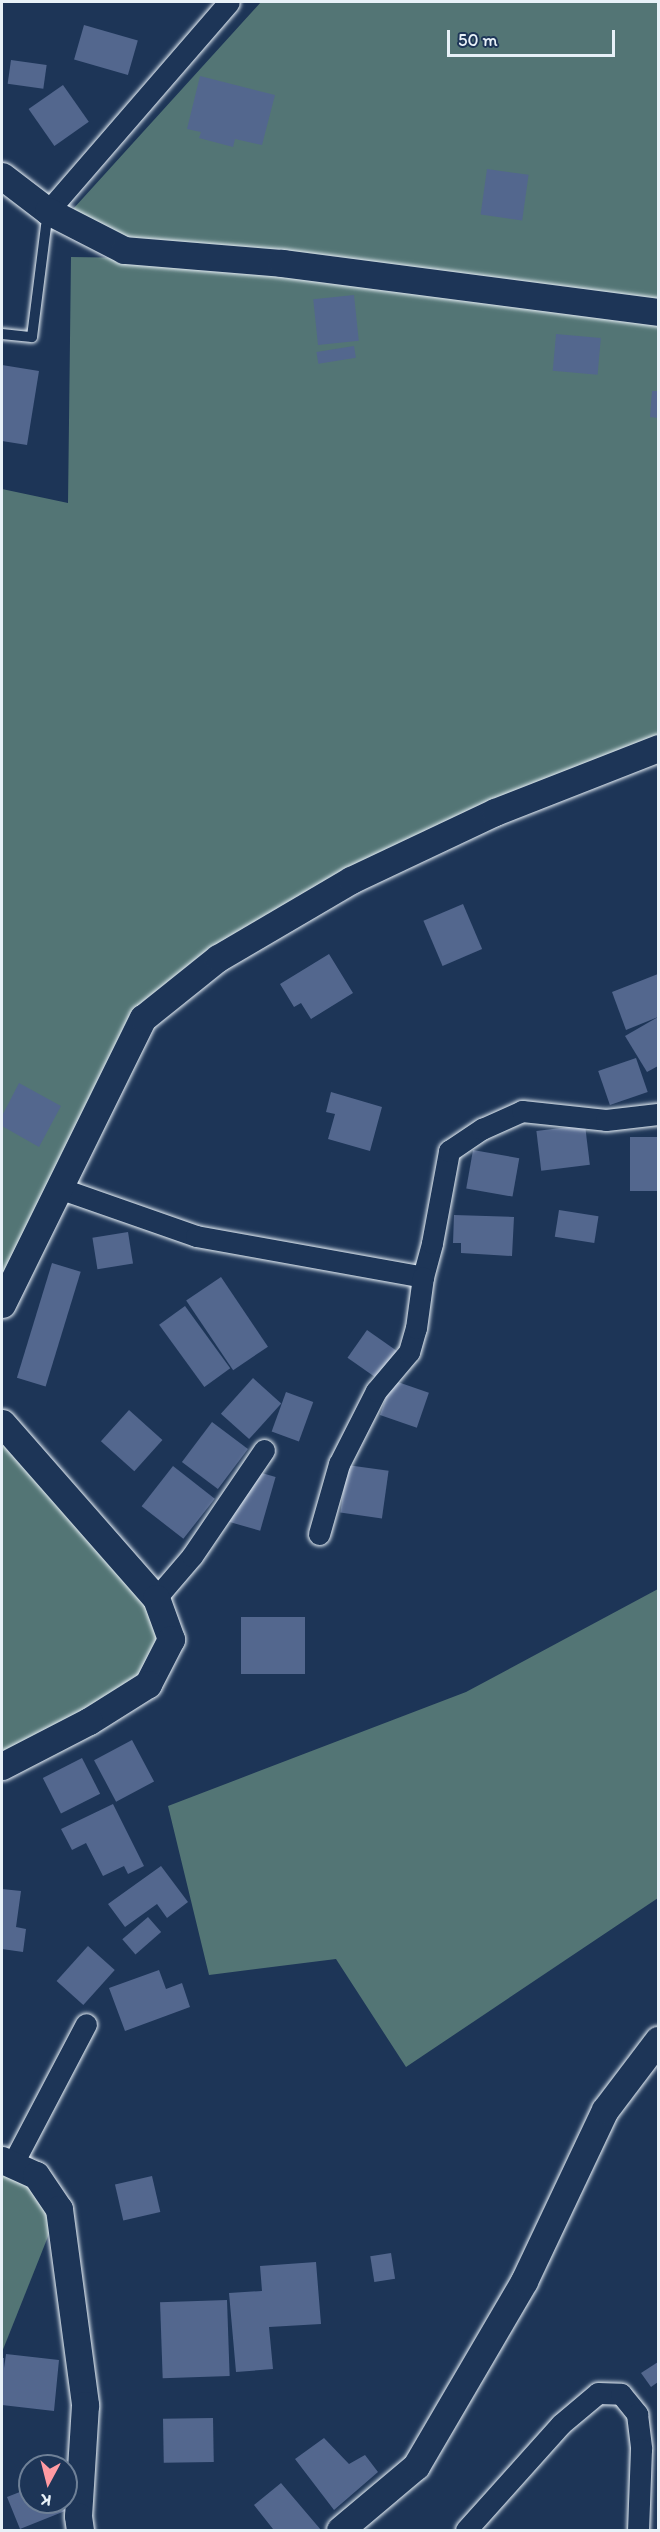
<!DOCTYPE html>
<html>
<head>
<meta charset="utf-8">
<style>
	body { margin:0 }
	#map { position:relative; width:660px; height:2532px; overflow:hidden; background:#1d3557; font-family:Itim,sans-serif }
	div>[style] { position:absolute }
	.green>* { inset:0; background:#537575 }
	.building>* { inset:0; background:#53678e; transform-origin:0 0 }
	.roads { filter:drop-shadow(0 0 2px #e8f1f8) drop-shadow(0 0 2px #e8f1f8) }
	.service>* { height:10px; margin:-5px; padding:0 5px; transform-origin:5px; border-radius:5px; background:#1d3557 }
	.minor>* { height:21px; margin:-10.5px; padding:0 10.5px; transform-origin:10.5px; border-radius:10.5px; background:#1d3557 }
	.tertiary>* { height:27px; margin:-13.5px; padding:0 13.5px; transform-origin:13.5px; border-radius:13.5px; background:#1d3557 }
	span { translate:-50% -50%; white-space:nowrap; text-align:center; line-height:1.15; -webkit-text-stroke:4.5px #1d3557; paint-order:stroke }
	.frame { position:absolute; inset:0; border:3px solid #e8f1f8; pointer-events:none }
	.north { position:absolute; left:18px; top:2454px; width:60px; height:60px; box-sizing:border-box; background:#1d3557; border:2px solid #6e8097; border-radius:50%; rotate:187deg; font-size:16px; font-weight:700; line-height:24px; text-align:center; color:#e8f1f8 }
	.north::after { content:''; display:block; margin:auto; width:21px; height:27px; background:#ff9aa2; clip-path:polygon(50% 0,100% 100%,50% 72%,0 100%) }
	.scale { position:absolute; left:447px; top:30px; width:168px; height:27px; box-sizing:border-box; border:3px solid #e8f1f8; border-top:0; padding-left:8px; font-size:18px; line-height:21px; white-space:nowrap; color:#e8f1f8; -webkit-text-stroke:4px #1d3557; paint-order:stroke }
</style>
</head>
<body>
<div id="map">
	<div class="green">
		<i style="clip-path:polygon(261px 2px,658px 2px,658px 752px,321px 898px,143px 1018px,2px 1304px,2px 489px,68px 503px,71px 257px,206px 259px,64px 219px)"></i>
		<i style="clip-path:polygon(2px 1423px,156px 1598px,158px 1665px,2px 1776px)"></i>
		<i style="clip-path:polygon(658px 1589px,658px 1898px,406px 2067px,336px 1959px,209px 1975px,168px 1806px,466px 1692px)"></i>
		<i style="clip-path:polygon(2px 2164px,59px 2209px,2px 2352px)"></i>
	</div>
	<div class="building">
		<i style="left:84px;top:25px;width:56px;height:36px;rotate:16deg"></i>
		<i style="left:11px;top:60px;width:36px;height:24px;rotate:8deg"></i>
		<i style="clip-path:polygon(200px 76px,275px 95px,262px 145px,235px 139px,233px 147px,199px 138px,201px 132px,187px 129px)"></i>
		<i style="left:63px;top:85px;width:45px;height:42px;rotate:55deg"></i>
		<i style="left:487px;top:169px;width:42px;height:46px;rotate:8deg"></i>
		<i style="left:354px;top:295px;width:46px;height:41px;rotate:84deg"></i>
		<i style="left:556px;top:334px;width:45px;height:37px;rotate:5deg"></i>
		<i style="left:354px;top:346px;width:12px;height:38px;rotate:81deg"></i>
		<i style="clip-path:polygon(2px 365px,39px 371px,27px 445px,2px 441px)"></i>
		<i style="clip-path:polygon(652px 391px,658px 391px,658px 418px,650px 417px)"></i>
		<i style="left:463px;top:904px;width:49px;height:43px;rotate:67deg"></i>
		<i style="clip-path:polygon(329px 954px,353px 993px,311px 1019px,301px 1003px,294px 1007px,280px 984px)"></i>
		<i style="clip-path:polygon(658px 974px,658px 1017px,626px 1030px,612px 992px)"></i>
		<i style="clip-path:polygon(658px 1017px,658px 1066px,647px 1072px,625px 1036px)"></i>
		<i style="left:636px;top:1058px;width:36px;height:40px;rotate:71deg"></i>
		<i style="clip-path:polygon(19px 1083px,61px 1106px,39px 1147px,2px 1126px,2px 1116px)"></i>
		<i style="clip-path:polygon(331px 1092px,382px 1107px,370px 1151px,328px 1139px,335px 1114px,326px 1112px)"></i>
		<i style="left:585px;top:1125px;width:40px;height:49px;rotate:83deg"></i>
		<i style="left:630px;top:1137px;width:28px;height:54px"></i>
		<i style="left:473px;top:1150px;width:47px;height:39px;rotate:10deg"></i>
		<i style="left:559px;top:1210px;width:40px;height:27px;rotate:9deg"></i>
		<i style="clip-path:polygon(454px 1215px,514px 1217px,512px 1256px,461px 1253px,461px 1243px,453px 1243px)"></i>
		<i style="left:128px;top:1232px;width:32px;height:36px;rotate:81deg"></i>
		<i style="left:52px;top:1263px;width:30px;height:120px;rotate:17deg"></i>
		<i style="left:221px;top:1277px;width:84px;height:42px;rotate:56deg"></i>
		<i style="left:185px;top:1306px;width:77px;height:32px;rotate:54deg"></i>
		<i style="left:367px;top:1330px;width:37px;height:34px;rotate:35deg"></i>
		<i style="left:253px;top:1378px;width:38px;height:48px;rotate:42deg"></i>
		<i style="left:392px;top:1380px;width:39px;height:37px;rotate:19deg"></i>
		<i style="left:286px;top:1392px;width:29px;height:42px;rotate:20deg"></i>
		<i style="left:129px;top:1410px;width:45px;height:42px;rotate:42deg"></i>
		<i style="left:212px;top:1422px;width:45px;height:50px;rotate:37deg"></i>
		<i style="left:347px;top:1465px;width:42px;height:48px;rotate:8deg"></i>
		<i style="left:173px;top:1466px;width:53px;height:51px;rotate:38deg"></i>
		<i style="left:241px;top:1467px;width:36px;height:56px;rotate:16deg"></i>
		<i style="left:305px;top:1617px;width:57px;height:64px;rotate:90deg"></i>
		<i style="left:132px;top:1740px;width:47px;height:43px;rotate:62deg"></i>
		<i style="left:82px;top:1758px;width:40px;height:44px;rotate:63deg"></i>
		<i style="clip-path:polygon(113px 1804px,144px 1866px,128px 1874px,124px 1866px,103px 1876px,86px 1843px,72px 1850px,61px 1829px)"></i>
		<i style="clip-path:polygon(161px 1866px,188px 1902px,167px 1918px,157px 1904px,125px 1927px,108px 1904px)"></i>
		<i style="clip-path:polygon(2px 1889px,21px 1891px,16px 1927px,26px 1929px,23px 1952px,2px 1949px)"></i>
		<i style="left:148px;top:1917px;width:20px;height:34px;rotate:49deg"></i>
		<i style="left:88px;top:1946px;width:36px;height:47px;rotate:42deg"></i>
		<i style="clip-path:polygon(159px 1970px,166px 1989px,182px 1983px,190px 2007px,125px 2031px,109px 1988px)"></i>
		<i style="left:152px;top:2176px;width:37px;height:38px;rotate:77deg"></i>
		<i style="left:391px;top:2253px;width:26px;height:21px;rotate:81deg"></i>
		<i style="clip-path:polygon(316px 2262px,321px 2324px,269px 2327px,273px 2369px,236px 2372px,229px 2293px,262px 2291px,260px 2266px)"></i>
		<i style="left:227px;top:2300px;width:76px;height:67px;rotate:88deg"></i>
		<i style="clip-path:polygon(6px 2354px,59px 2360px,54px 2411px,2px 2405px,2px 2358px,4px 2358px,4px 2368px)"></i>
		<i style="clip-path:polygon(658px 2362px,658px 2382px,651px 2387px,641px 2373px)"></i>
		<i style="left:213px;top:2418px;width:44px;height:50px;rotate:89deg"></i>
		<i style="clip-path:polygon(324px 2438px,349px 2464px,365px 2455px,378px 2472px,334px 2510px,295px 2459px)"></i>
		<i style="clip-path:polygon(281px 2483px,321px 2530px,271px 2530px,273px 2529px,254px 2505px)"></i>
		<i style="clip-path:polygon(30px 2488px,30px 2502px,62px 2502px,65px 2511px,20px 2529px,7px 2497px)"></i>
	</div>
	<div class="roads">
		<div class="service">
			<i style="left:2px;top:334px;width:30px;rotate:6deg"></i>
			<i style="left:32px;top:337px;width:127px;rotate:-82.8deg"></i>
		</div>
		<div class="minor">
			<i style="left:48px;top:211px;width:276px;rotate:-49.1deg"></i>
			<i style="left:59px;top:1188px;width:145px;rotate:19.3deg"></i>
			<i style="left:196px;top:1236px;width:231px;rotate:10.2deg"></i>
			<i style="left:423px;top:1277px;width:35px;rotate:-75deg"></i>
			<i style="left:432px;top:1243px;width:94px;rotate:-79.5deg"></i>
			<i style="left:449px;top:1151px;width:40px;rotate:-34deg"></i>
			<i style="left:482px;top:1129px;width:44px;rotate:-24.2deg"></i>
			<i style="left:522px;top:1111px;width:84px;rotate:6.1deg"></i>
			<i style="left:606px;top:1120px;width:52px;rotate:-6.6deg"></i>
			<i style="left:319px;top:1534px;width:73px;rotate:-74.1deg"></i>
			<i style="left:339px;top:1464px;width:82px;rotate:-63.1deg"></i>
			<i style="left:376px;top:1391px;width:51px;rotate:-49.8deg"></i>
			<i style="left:409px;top:1352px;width:25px;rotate:-74deg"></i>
			<i style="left:416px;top:1328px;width:51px;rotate:-82.2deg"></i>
			<i style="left:156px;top:1598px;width:55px;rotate:-49.4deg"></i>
			<i style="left:192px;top:1556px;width:128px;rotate:-55.8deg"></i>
			<i style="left:12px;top:2165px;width:159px;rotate:-62.3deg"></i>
			<i style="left:466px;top:2530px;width:142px;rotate:-48.1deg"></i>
			<i style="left:561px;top:2424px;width:48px;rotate:-40deg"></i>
			<i style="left:598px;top:2393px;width:23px;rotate:2deg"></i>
			<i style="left:621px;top:2394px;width:26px;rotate:51deg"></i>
			<i style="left:637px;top:2414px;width:35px;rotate:83deg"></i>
			<i style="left:641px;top:2449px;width:81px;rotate:92.1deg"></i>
		</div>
		<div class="tertiary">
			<i style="left:2px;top:176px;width:58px;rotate:37.3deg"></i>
			<i style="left:48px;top:211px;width:85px;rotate:27.2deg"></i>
			<i style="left:124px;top:250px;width:159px;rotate:4.7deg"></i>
			<i style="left:282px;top:263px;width:379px;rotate:7.4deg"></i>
			<i style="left:2px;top:1304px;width:319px;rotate:-63.8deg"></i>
			<i style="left:143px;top:1018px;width:96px;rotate:-38.7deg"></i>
			<i style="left:218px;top:958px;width:154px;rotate:-30.4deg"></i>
			<i style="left:351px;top:880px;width:159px;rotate:-25.3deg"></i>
			<i style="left:495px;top:812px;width:175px;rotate:-21.4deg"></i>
			<i style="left:2px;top:1423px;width:233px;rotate:48.7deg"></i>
			<i style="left:156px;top:1598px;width:44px;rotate:69.9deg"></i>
			<i style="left:171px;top:1639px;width:51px;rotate:117.1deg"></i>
			<i style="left:148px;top:1684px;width:70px;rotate:147.9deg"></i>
			<i style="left:89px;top:1721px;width:98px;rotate:152.7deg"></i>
			<i style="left:2px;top:2160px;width:37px;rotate:24deg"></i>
			<i style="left:36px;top:2175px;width:41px;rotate:55.9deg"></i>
			<i style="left:59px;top:2209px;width:198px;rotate:82.4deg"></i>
			<i style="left:85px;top:2405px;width:111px;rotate:93.6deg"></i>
			<i style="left:78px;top:2516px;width:14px;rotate:82deg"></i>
			<i style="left:340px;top:2530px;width:99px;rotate:-40.1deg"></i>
			<i style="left:416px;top:2466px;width:214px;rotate:-59.7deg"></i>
			<i style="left:524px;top:2281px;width:189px;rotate:-64.7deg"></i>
			<i style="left:605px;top:2110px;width:88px;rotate:-52.9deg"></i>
		</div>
	</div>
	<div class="frame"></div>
	<div class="north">K</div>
	<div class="scale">50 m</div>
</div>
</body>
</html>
